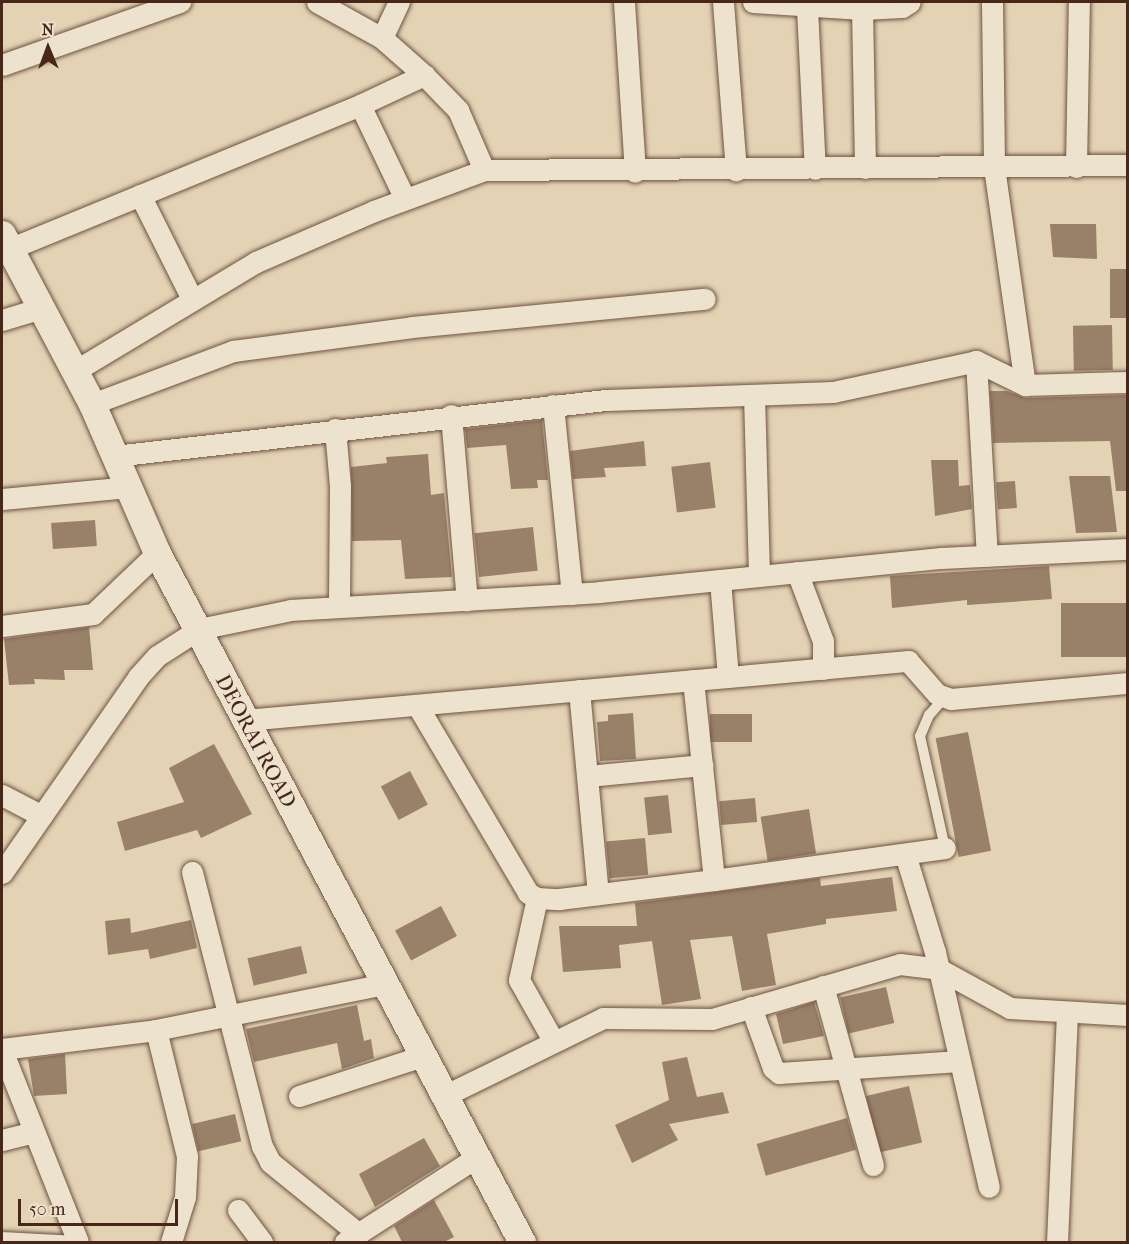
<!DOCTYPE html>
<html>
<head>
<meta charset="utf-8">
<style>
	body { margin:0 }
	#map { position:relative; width:1129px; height:1244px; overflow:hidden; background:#e3d2b3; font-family:"IM FELL French Canon",serif }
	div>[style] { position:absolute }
	.building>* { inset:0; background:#998069; transform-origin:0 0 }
	.roads { filter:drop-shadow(0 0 2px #6f5240) drop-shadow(0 0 2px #6f5240) }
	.service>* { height:10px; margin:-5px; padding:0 5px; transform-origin:5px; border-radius:5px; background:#ede2ce }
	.minor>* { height:21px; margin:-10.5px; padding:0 10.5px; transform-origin:10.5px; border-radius:10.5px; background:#ede2ce }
	.tertiary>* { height:27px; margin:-13.5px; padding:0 13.5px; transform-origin:13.5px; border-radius:13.5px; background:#ede2ce }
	span { translate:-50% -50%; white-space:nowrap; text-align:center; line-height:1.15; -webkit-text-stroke:4.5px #ede2ce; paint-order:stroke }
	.street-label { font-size:21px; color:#482719 }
	.frame { position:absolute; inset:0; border:3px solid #482719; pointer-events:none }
	.north { position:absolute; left:18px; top:18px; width:60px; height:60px; -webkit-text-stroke:4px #ede2ce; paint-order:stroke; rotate:359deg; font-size:16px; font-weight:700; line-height:24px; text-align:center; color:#482719 }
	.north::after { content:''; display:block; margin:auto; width:21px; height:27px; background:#482719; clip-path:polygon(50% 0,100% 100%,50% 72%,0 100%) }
	.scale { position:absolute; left:18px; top:1199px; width:160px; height:27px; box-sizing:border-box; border:3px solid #482719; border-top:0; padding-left:8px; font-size:18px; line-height:21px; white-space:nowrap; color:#482719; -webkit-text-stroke:4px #ede2ce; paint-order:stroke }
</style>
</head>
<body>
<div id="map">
	<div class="building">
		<i style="clip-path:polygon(1050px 224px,1096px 224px,1097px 259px,1053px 257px)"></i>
		<i style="left:1110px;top:269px;width:18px;height:49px"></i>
		<i style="left:1112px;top:325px;width:45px;height:39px;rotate:89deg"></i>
		<i style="clip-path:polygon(990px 391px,1007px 391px,1025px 398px,1128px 395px,1128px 491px,1116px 491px,1110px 441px,993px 443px)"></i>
		<i style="clip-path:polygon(542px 420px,548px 480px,537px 480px,538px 488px,511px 489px,506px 445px,467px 448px,465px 429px)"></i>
		<i style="clip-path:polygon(644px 441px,646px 466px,604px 468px,606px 477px,573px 479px,570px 451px)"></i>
		<i style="clip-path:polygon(428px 454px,431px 495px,444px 493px,452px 577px,405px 579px,401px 540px,352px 541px,351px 467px,387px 463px,386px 457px)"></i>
		<i style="clip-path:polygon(931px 460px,958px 460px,959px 486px,970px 485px,972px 509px,935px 516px)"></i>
		<i style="left:710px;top:462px;width:46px;height:39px;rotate:83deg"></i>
		<i style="clip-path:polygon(1069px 476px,1110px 476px,1117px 532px,1076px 533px)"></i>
		<i style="left:1015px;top:481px;width:27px;height:19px;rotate:86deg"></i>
		<i style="left:95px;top:520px;width:26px;height:44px;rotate:86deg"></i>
		<i style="left:533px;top:527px;width:44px;height:59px;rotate:84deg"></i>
		<i style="clip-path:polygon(1049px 566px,1052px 599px,967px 605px,967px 600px,892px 608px,890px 576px)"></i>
		<i style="left:1128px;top:603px;width:54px;height:67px;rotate:90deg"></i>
		<i style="clip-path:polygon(89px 627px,93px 670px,64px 670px,65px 680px,34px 679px,35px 684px,9px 685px,4px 639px)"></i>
		<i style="clip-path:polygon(633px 713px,636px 759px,600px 761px,597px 722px,608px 721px,608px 715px)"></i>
		<i style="left:752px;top:714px;width:28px;height:42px;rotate:90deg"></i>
		<i style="left:968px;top:732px;width:121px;height:33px;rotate:79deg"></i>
		<i style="clip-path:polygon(214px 744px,252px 814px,201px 838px,197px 830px,125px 851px,117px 822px,184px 802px,169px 768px)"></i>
		<i style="left:410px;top:771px;width:38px;height:33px;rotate:62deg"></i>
		<i style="left:668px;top:795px;width:38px;height:24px;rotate:84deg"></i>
		<i style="left:755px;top:798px;width:24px;height:36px;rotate:85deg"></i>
		<i style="left:809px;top:809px;width:45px;height:49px;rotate:81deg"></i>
		<i style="left:645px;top:838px;width:37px;height:39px;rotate:85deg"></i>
		<i style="clip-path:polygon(892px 877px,897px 911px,826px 919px,826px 924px,767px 934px,776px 985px,742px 991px,732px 936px,690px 940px,701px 999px,662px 1005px,652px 941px,619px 945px,621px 968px,563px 972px,559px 926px,637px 926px,635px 903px,820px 878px,821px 886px)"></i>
		<i style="left:441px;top:906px;width:34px;height:52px;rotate:62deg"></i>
		<i style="clip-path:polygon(130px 918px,131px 933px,191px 920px,197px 948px,150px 959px,148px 949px,108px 955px,105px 921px)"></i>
		<i style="left:301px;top:946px;width:28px;height:55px;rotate:77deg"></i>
		<i style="left:886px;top:987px;width:37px;height:47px;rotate:77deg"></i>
		<i style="clip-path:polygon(814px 1002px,824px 1036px,783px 1044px,776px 1014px)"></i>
		<i style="clip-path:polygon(357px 1005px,364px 1041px,371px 1039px,374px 1058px,342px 1069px,337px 1043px,254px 1062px,246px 1029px)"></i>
		<i style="clip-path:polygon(65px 1054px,67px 1094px,34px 1096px,28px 1059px)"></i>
		<i style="clip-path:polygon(687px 1057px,697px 1097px,723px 1092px,729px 1113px,669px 1124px,678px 1140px,632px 1163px,615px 1125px,669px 1100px,662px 1062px)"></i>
		<i style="left:909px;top:1086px;width:58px;height:44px;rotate:77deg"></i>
		<i style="left:235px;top:1114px;width:28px;height:44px;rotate:77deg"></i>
		<i style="left:847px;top:1118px;width:33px;height:94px;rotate:74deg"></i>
		<i style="clip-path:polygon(424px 1138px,440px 1166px,375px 1207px,359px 1174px)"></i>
		<i style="clip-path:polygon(434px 1200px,454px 1237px,444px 1242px,402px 1242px,394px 1226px)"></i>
	</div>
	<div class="roads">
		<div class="service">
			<i style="left:944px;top:698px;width:23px;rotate:131deg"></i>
			<i style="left:929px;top:715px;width:23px;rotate:113deg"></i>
			<i style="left:920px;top:736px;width:115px;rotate:77.4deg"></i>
			<i style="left:2px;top:1237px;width:75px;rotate:3.1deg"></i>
		</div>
		<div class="minor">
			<i style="left:317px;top:2px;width:74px;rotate:29deg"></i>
			<i style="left:382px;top:38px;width:40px;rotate:-65deg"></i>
			<i style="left:624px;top:2px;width:170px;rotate:86.3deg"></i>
			<i style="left:723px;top:2px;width:169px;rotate:85.6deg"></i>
			<i style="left:753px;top:2px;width:109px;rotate:3.7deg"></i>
			<i style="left:862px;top:9px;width:40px;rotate:-2.9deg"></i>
			<i style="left:902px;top:7px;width:9px;rotate:-32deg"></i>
			<i style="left:992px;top:2px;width:165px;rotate:89.3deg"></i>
			<i style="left:994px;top:167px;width:220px;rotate:81.9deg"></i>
			<i style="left:807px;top:8px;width:161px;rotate:87.2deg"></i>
			<i style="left:862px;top:9px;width:159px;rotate:88.9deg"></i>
			<i style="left:382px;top:38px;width:56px;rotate:41.4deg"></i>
			<i style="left:2px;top:65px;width:189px;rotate:-19.5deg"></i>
			<i style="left:360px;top:105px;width:104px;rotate:64.4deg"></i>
			<i style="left:1076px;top:167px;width:165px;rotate:-89deg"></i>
			<i style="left:140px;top:195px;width:116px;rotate:63.4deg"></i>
			<i style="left:9px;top:249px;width:379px;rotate:-22.3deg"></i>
			<i style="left:360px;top:105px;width:71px;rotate:-25.1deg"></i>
			<i style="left:424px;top:75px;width:49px;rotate:45.8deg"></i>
			<i style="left:458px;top:110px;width:65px;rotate:66.6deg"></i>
			<i style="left:484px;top:170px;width:644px;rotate:-0.44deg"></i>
			<i style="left:2px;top:320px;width:39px;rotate:-17deg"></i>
			<i style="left:976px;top:361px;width:195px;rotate:86.8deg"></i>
			<i style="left:73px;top:372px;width:214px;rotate:-31deg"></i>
			<i style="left:256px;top:262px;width:129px;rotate:-23.4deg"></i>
			<i style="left:374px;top:211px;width:117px;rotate:-20.4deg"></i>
			<i style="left:754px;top:395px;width:181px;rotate:88.4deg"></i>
			<i style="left:92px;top:404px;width:151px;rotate:-20.6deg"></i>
			<i style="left:233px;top:351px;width:181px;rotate:-7.6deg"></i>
			<i style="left:412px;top:327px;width:294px;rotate:-5.5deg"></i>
			<i style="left:553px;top:405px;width:190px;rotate:84.3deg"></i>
			<i style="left:451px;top:415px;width:186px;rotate:85.1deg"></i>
			<i style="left:335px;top:429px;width:57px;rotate:85deg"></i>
			<i style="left:340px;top:486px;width:121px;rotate:90.5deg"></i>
			<i style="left:114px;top:456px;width:496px;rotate:-6.5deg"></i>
			<i style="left:607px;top:400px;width:226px;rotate:-2deg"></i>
			<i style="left:833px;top:392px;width:146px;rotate:-12.2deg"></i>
			<i style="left:976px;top:361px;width:55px;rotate:26.1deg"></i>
			<i style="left:1025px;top:385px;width:103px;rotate:-1.7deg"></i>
			<i style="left:2px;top:499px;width:129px;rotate:-5.4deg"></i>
			<i style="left:797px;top:572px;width:74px;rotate:69.4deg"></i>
			<i style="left:823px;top:641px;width:28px;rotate:90deg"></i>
			<i style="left:720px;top:580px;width:97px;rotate:85.3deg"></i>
			<i style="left:2px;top:626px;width:92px;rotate:-7.5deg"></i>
			<i style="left:93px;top:614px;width:88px;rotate:-43.6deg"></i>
			<i style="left:693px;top:680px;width:201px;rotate:84deg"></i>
			<i style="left:579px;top:690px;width:205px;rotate:84.7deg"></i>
			<i style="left:417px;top:705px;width:218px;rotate:59.4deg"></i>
			<i style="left:528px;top:893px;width:10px;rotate:29deg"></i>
			<i style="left:537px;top:898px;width:22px;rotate:3deg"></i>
			<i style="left:559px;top:899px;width:156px;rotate:-7deg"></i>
			<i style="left:714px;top:880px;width:233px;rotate:-7.9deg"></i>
			<i style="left:245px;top:720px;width:666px;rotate:-5.09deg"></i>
			<i style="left:908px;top:661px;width:44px;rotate:48.7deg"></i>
			<i style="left:937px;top:694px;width:15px;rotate:20deg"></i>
			<i style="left:951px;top:699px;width:178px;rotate:-5.2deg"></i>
			<i style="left:588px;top:776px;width:115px;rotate:-5.5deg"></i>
			<i style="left:2px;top:795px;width:45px;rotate:27.7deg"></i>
			<i style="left:905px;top:854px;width:102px;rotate:73deg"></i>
			<i style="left:935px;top:952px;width:241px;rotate:77.1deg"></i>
			<i style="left:192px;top:872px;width:283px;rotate:75.7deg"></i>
			<i style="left:262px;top:1146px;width:18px;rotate:63deg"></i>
			<i style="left:270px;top:1162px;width:114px;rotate:39deg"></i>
			<i style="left:2px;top:873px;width:239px;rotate:-55.2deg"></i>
			<i style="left:138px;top:677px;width:28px;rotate:-48deg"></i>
			<i style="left:157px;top:656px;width:50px;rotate:-32.7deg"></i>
			<i style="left:199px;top:629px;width:94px;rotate:-11.7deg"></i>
			<i style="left:291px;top:610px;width:309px;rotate:-3.3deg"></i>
			<i style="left:599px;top:592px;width:344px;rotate:-5.7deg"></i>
			<i style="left:941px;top:558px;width:187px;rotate:-2.8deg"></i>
			<i style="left:537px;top:898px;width:84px;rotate:102.4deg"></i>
			<i style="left:519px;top:980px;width:69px;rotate:60.5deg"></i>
			<i style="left:823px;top:986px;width:186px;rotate:74.4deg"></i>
			<i style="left:751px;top:1007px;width:65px;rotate:70.2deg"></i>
			<i style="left:773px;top:1068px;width:8px;rotate:40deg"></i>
			<i style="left:779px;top:1073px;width:181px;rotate:-3.8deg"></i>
			<i style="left:156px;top:1030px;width:130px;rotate:76.2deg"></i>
			<i style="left:187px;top:1156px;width:41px;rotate:92.8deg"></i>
			<i style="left:185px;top:1197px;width:47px;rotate:107.3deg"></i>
			<i style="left:2px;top:1049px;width:155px;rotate:-7deg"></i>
			<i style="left:156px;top:1030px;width:234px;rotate:-11.4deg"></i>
			<i style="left:2px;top:1050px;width:206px;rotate:68.4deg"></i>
			<i style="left:299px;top:1096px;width:130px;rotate:-17.9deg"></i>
			<i style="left:444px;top:1096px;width:177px;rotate:-26.1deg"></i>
			<i style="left:603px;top:1018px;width:109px;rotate:0.5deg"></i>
			<i style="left:712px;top:1019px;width:196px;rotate:-16.3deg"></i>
			<i style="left:900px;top:964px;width:39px;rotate:7deg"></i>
			<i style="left:939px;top:969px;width:81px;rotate:28.8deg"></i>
			<i style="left:1010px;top:1008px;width:118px;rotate:3.4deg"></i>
			<i style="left:2px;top:1140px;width:33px;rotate:-14deg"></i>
			<i style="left:238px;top:1210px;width:40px;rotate:53deg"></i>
			<i style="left:345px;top:1242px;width:157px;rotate:-32.8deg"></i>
			<i style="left:1057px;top:1242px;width:230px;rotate:-87.5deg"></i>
		</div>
		<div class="tertiary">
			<i style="left:2px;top:234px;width:192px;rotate:62.1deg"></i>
			<i style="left:92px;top:404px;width:163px;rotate:66.4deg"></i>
			<i style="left:157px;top:553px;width:780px;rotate:62.09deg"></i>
		</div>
	</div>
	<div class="street-label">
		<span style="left:256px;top:741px;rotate:62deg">DEORAI ROAD</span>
	</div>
	<div class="frame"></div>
	<div class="north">N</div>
	<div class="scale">50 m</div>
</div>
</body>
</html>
